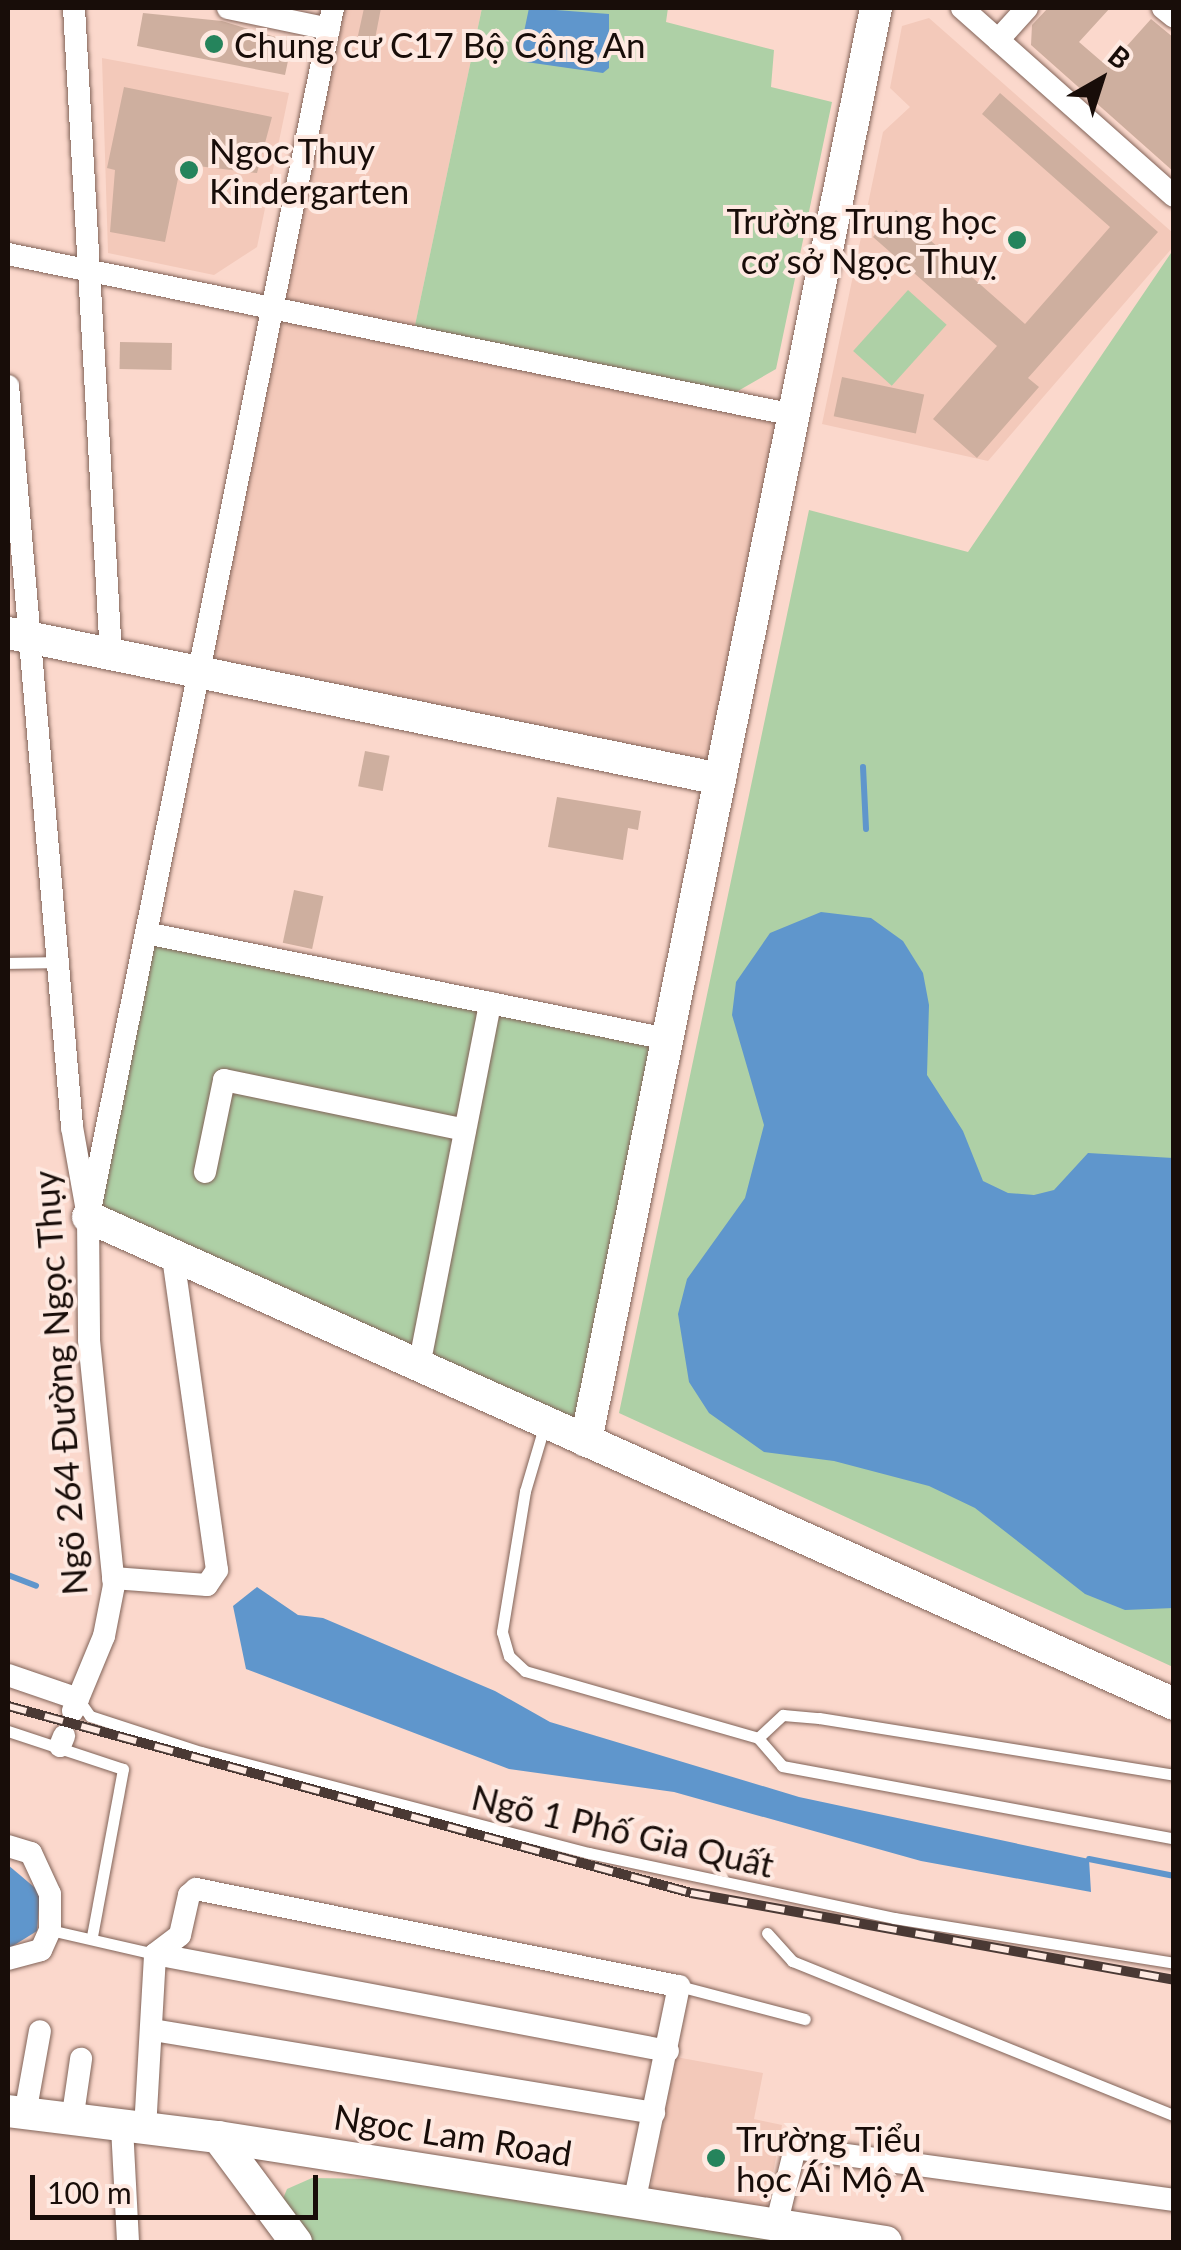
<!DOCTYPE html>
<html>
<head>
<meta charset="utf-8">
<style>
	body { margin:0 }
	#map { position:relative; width:1181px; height:2250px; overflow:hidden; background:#fbd8cc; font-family:Lato,sans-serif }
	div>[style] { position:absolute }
	.built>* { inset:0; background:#f3c9ba }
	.green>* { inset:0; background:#aed0a6; transform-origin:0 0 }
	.water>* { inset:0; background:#5f96cc }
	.stream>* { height:6px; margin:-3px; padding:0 3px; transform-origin:3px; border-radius:3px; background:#5f96cc }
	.building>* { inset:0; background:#ceaf9f; transform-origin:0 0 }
	.roads { filter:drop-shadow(0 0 2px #816358) drop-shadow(0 0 2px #816358) }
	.lane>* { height:11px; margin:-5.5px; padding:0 5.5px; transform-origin:5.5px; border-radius:5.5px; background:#fff }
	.street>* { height:22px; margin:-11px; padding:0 11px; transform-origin:11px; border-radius:11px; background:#fff }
	.secondary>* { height:32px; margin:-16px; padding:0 16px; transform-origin:16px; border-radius:16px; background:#fff }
	.rail>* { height:10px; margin-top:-5px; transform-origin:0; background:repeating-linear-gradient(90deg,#fee9e1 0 19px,#4a3934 0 38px); box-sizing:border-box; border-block:2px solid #4a3934 }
	.dots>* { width:28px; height:28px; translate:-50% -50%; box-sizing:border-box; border:5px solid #fee9e1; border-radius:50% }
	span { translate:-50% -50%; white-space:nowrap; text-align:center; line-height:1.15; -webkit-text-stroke:8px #fee9e1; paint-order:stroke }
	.poi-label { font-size:35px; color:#180d09 }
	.left { translate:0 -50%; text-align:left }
	.right { translate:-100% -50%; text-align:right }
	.street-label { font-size:35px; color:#180d09 }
	.frame { position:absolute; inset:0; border:10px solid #180d09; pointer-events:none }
	.north { position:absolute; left:1051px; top:30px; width:100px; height:100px; -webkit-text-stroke:8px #fee9e1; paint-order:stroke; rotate:39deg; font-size:28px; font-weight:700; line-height:40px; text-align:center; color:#180d09 }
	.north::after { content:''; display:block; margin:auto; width:35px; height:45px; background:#180d09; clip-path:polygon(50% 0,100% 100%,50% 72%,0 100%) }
	.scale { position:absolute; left:30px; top:2175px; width:288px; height:45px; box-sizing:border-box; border:5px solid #180d09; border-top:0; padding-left:12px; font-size:30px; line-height:35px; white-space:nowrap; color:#180d09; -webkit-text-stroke:8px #fee9e1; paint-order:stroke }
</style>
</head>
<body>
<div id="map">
	<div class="built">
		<i style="clip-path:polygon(333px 8px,482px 8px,414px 330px,794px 415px,720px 779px,199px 673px)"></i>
		<i style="clip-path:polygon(929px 18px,1173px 233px,1173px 247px,988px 461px,822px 424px,883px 132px,910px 107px,890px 88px,902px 26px)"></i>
		<i style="clip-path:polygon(102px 58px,289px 93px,257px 247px,214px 275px,108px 253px)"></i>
		<i style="clip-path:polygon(676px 2057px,763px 2073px,754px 2119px,782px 2125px,766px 2211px,650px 2192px)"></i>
	</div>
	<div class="green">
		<i style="clip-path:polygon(482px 8px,668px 8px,666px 22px,774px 50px,771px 87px,832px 102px,776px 369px,731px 395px,414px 330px)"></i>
		<i style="clip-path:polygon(1173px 250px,1173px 1667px,619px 1413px,809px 510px,968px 552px)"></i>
		<i style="left:908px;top:290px;width:52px;height:82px;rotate:42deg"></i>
		<i style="clip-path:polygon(146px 933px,667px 1039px,586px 1441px,88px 1217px)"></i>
		<i style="clip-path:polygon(312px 2178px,382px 2179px,784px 2242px,308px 2242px,282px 2201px,287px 2189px)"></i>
	</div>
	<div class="water">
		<i style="clip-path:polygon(529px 8px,609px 14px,609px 68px,603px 73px,526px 62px,519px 56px)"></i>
		<i style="clip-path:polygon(821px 912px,871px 918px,903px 941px,923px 973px,929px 1005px,927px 1075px,963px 1131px,983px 1181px,1008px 1193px,1034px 1195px,1054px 1190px,1088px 1153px,1173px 1158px,1173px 1608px,1125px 1610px,1085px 1594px,975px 1508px,929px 1486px,834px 1461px,764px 1452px,709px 1413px,689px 1382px,678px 1314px,687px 1279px,745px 1198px,764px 1125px,732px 1015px,736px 982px,770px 933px)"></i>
		<i style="clip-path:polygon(257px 1587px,298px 1615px,323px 1618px,495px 1691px,550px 1722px,799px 1797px,1089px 1859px,1091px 1892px,921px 1861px,674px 1792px,509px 1769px,246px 1669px,233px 1606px)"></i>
		<i style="clip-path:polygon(8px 1865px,40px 1892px,37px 1931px,8px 1949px)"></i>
	</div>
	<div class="stream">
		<i style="left:863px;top:767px;width:62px;rotate:87.2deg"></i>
		<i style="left:8px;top:1575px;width:30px;rotate:21deg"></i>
		<i style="left:1089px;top:1859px;width:87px;rotate:11.3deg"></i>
	</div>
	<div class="building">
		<i style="clip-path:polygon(364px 8px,381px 8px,374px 44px,357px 40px)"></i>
		<i style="clip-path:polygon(1048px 8px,1110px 8px,1079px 42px,1108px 67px,1151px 19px,1174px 38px,1174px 172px,1031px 45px,1032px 25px)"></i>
		<i style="clip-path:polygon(143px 13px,222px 21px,292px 42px,285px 75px,137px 46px)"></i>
		<i style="clip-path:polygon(124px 87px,272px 117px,257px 173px,181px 164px,165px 242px,110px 232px,115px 170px,107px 168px)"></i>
		<i style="clip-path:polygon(1000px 93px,1158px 232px,1028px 378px,1039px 387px,977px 458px,933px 419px,997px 346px,873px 237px,896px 210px,1025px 324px,1110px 227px,982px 114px)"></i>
		<i style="left:120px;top:342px;width:52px;height:27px;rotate:1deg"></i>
		<i style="left:842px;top:377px;width:84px;height:40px;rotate:12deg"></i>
		<i style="left:365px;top:751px;width:25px;height:36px;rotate:11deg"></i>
		<i style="clip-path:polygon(557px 797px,641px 811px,638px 830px,628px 828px,623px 860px,548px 847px)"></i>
		<i style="left:294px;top:890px;width:30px;height:54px;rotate:12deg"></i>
	</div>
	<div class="roads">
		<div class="lane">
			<i style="left:8px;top:963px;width:50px;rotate:-1.1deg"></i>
			<i style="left:544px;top:1427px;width:67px;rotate:106.5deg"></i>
			<i style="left:525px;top:1491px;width:143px;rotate:99.3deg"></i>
			<i style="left:502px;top:1632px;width:25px;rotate:74deg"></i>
			<i style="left:509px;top:1656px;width:22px;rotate:43deg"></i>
			<i style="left:525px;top:1671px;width:242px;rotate:16deg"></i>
			<i style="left:758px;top:1738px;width:37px;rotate:49deg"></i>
			<i style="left:782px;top:1766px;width:399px;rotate:10.5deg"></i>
			<i style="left:78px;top:1699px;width:21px;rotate:55deg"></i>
			<i style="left:90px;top:1716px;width:117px;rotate:18deg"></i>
			<i style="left:201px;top:1752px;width:401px;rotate:14.6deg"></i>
			<i style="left:589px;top:1853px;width:312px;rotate:12deg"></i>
			<i style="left:894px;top:1918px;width:284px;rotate:9.1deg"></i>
			<i style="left:8px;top:1731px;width:121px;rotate:18.3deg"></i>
			<i style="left:123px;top:1769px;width:170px;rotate:100.5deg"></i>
			<i style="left:758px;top:1738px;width:34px;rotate:-43deg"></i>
			<i style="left:783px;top:1715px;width:36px;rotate:5deg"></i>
			<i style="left:819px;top:1718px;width:360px;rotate:9.1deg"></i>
			<i style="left:50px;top:1930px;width:108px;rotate:12.9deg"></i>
			<i style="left:767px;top:1933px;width:38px;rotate:48deg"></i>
			<i style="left:792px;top:1961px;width:412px;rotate:22deg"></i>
			<i style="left:679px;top:1986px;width:130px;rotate:14.7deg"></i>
		</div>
		<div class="street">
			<i style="left:74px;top:8px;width:648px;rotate:86.73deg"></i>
			<i style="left:228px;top:8px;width:103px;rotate:11.7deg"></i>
			<i style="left:962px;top:8px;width:283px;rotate:41.6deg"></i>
			<i style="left:1163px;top:8px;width:14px;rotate:39deg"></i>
			<i style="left:998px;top:40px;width:43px;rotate:-47.8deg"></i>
			<i style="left:8px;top:254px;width:802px;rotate:11.58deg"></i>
			<i style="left:8px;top:386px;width:744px;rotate:85.06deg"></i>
			<i style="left:72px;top:1127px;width:91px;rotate:79.9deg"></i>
			<i style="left:88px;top:1217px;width:123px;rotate:89.5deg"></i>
			<i style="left:89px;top:1340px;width:246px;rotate:84.2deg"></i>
			<i style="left:114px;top:1585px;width:52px;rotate:101.1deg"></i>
			<i style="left:104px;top:1636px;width:81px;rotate:112.5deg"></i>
			<i style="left:146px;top:933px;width:532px;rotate:11.5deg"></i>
			<i style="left:205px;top:1172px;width:94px;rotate:-78.3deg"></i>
			<i style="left:224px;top:1080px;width:246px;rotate:11.7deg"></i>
			<i style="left:91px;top:1205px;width:1221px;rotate:-78.57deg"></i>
			<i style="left:419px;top:1366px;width:370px;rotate:-78.9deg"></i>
			<i style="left:113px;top:1578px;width:94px;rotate:4.3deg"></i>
			<i style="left:207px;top:1585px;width:18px;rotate:-56deg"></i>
			<i style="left:217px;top:1570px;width:318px;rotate:-98deg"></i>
			<i style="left:8px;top:1675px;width:74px;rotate:18.9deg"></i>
			<i style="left:60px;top:1746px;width:11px;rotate:-68deg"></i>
			<i style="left:8px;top:1846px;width:24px;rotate:17deg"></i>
			<i style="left:31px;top:1853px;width:45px;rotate:65.1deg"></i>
			<i style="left:50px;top:1894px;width:36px;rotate:90deg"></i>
			<i style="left:50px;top:1930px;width:22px;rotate:114deg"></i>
			<i style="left:41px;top:1950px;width:34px;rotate:165deg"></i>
			<i style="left:155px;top:1954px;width:31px;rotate:-37deg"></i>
			<i style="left:180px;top:1935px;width:41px;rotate:-77.3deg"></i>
			<i style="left:189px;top:1895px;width:9px;rotate:-41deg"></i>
			<i style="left:196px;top:1889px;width:493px;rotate:11.4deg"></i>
			<i style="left:679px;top:1986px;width:222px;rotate:101.7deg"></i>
			<i style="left:155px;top:1954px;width:522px;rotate:10.71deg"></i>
			<i style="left:153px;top:2030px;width:508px;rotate:9.41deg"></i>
			<i style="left:25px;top:2114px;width:84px;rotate:-79.8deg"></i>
			<i style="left:72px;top:2121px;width:63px;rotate:-81.7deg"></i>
			<i style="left:122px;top:2127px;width:115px;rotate:87deg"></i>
			<i style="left:145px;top:2129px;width:175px;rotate:-86.7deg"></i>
			<i style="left:777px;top:2222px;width:76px;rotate:-76.3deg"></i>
			<i style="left:795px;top:2148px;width:383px;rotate:7.8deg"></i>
		</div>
		<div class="secondary">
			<i style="left:8px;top:633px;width:727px;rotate:11.59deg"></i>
			<i style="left:88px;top:1217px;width:1190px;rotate:24.15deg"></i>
			<i style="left:586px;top:1441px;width:1462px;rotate:-78.56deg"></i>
			<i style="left:8px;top:2111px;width:212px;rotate:7.1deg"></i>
			<i style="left:218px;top:2137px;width:676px;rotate:8.93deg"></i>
			<i style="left:218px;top:2137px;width:131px;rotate:53.4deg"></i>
		</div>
	</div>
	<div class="rail">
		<i style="left:8px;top:1706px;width:708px;rotate:15.31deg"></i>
		<i style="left:691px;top:1893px;width:491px;rotate:10.2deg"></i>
	</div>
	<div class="dots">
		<i style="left:214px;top:44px;background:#25845c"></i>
		<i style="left:189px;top:170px;background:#25845c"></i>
		<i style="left:1017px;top:240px;background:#25845c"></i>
		<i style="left:716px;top:2158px;background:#25845c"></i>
	</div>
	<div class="poi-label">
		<span class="left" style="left:234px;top:44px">Chung cư C17 Bộ Công An</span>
		<span class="left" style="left:209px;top:170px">Ngoc Thuy<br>Kindergarten</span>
		<span class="right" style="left:997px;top:240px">Trường Trung học<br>cơ sở Ngọc Thuỵ</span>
		<span class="left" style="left:736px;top:2158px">Trường Tiểu<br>học Ái Mộ A</span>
	</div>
	<div class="street-label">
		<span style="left:59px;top:1383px;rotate:-94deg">Ngõ 264 Đường Ngọc Thụy</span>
		<span style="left:623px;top:1830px;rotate:13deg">Ngõ 1 Phố Gia Quất</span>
		<span style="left:453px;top:2134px;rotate:9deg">Ngoc Lam Road</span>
	</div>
	<div class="frame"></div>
	<div class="north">B</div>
	<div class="scale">100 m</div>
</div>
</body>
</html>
